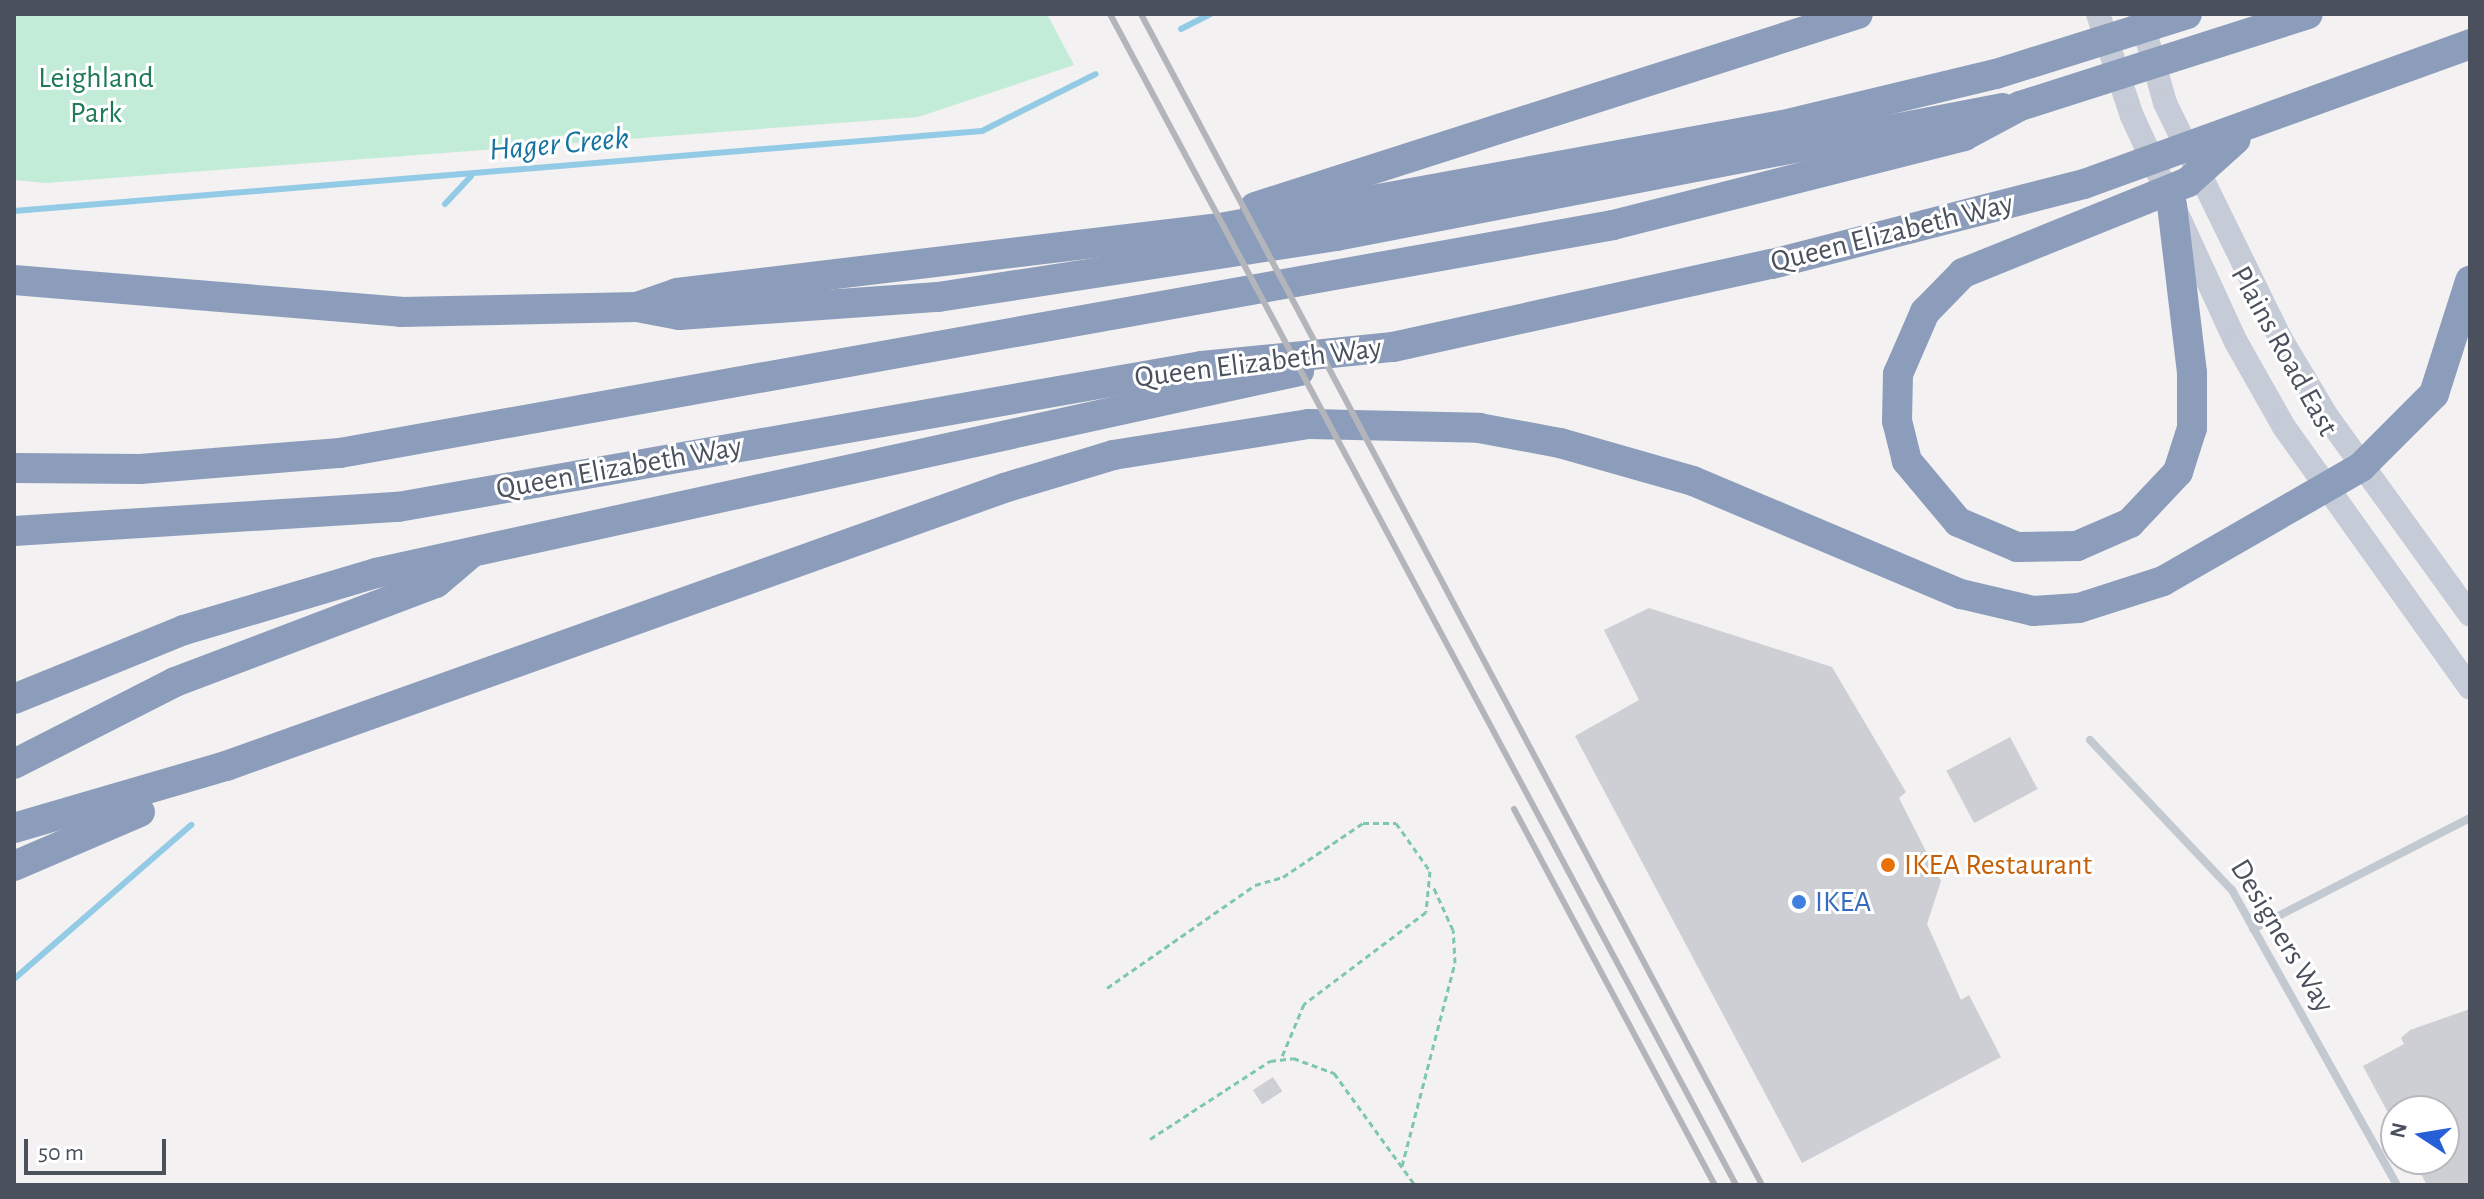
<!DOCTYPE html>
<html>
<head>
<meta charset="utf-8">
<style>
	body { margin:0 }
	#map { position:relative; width:2484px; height:1199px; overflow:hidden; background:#f3f1f1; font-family:"Alegreya Sans",sans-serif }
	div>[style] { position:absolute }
	.green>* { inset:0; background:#c3ecd8 }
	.stream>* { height:6px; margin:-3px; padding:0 3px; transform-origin:3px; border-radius:3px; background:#93cbe6 }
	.building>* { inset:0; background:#cecfd4; transform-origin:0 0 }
	.path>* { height:3px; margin-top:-1.5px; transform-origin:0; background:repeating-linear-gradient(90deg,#7dc8ac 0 6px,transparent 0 10px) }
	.service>* { height:8px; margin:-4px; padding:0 4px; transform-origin:4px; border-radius:4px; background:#c2c9d1 }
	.secondary>* { height:24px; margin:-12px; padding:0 12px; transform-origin:12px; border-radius:12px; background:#c5cbd7 }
	.motorway>* { height:30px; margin:-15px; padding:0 15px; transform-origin:15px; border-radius:15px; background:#8c9dbb }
	.rail>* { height:6px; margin:-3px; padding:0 3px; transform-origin:3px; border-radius:3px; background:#b3b5ba }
	.dots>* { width:22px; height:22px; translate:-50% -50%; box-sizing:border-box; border:4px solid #fff; border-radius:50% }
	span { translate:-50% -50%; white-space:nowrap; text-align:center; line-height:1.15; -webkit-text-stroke:6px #fff; paint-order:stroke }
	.park-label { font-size:30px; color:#1e7a57 }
	.street-label { font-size:30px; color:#4a515d }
	.food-label { font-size:30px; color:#c56008 }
	.left { translate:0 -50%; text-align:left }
	.shop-label { font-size:30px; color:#366cbe }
	.water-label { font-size:32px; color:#1774a2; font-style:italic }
	.frame { position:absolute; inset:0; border:16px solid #4a515d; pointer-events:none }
	.north { position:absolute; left:2380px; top:1095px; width:80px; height:80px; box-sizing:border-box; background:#fff; border:2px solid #b7b9be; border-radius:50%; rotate:282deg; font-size:22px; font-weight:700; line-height:32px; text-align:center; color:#4a515d }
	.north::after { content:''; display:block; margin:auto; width:28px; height:36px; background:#275fd6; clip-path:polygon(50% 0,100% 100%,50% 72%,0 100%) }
	.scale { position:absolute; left:24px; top:1139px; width:142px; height:36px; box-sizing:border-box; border:4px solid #4a515d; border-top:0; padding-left:10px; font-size:24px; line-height:28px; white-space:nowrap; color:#4a515d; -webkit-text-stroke:6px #fff; paint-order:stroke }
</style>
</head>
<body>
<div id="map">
	<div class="green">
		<i style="clip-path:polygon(14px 14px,1047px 14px,1074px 65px,918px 117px,46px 183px,14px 180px)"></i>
	</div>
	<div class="stream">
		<i style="left:1181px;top:29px;width:33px;rotate:-27deg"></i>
		<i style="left:445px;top:204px;width:38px;rotate:-47deg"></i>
		<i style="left:14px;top:211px;width:971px;rotate:-4.72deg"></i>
		<i style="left:982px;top:131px;width:127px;rotate:-26.6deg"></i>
		<i style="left:14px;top:979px;width:235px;rotate:-41deg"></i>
	</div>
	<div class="building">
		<i style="clip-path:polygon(1649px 608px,1832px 667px,1906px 792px,1899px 798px,1941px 881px,1927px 924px,1961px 1000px,1969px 995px,2001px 1057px,1802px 1163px,1575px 736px,1639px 700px,1604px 630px)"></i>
		<i style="left:2010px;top:737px;width:59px;height:72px;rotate:62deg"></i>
		<i style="clip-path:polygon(2470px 1009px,2470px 1185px,2427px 1185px,2413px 1159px,2444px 1159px,2444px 1111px,2387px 1111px,2363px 1066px,2404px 1044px,2401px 1038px,2410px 1030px)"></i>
		<i style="left:1273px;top:1077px;width:17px;height:24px;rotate:57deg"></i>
	</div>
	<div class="path">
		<i style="left:1107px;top:988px;width:180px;rotate:-34.8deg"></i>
		<i style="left:1255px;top:885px;width:29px;rotate:-16deg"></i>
		<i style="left:1283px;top:877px;width:97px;rotate:-34deg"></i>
		<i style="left:1363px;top:823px;width:33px"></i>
		<i style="left:1396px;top:823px;width:59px;rotate:54.7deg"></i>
		<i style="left:1430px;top:871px;width:41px;rotate:95.6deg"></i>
		<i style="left:1426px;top:912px;width:153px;rotate:143deg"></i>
		<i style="left:1304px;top:1004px;width:60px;rotate:112.7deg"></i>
		<i style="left:1150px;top:1139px;width:143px;rotate:-33deg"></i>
		<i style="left:1270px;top:1061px;width:23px;rotate:-7deg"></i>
		<i style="left:1293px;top:1058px;width:44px;rotate:20.1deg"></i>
		<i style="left:1334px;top:1073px;width:138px;rotate:54.1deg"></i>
		<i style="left:1402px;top:1166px;width:210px;rotate:-75.4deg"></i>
		<i style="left:1455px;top:963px;width:33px;rotate:-93deg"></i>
		<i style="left:1453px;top:930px;width:48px;rotate:-114.4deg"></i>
	</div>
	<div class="service">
		<i style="left:2090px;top:740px;width:207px;rotate:46.6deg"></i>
		<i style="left:2232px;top:890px;width:338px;rotate:60.8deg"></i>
		<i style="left:2253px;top:929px;width:244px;rotate:-27.1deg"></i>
	</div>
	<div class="secondary">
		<i style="left:2098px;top:14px;width:108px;rotate:71.6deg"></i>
		<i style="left:2132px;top:116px;width:249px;rotate:65.3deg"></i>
		<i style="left:2236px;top:342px;width:98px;rotate:60.5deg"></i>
		<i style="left:2284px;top:427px;width:320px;rotate:54.5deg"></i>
		<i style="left:2140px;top:14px;width:92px;rotate:74.3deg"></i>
		<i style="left:2165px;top:103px;width:262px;rotate:63.9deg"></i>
		<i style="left:2280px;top:338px;width:90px;rotate:59.1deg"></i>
		<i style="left:2326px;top:415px;width:246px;rotate:54.2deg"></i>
	</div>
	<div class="motorway">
		<i style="left:2172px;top:205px;width:169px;rotate:83.2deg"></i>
		<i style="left:2192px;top:373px;width:55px;rotate:90deg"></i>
		<i style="left:2192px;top:428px;width:46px;rotate:107.7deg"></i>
		<i style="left:2178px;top:472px;width:70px;rotate:133.3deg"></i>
		<i style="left:2130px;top:523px;width:58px;rotate:156.5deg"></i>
		<i style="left:2077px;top:546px;width:60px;rotate:179deg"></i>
		<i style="left:2017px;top:547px;width:64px;rotate:-157deg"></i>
		<i style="left:1958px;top:522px;width:80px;rotate:-129.9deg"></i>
		<i style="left:1907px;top:461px;width:41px;rotate:-104deg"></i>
		<i style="left:1897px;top:421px;width:47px;rotate:-88.8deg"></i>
		<i style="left:1898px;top:374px;width:68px;rotate:-66.5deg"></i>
		<i style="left:1925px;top:312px;width:54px;rotate:-45.7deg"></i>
		<i style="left:1963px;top:273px;width:243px;rotate:-22deg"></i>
		<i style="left:2188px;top:182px;width:64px;rotate:-41.9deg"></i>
		<i style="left:1255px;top:207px;width:633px;rotate:-17.75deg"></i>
		<i style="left:14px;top:280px;width:388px;rotate:4.7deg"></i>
		<i style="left:401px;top:312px;width:236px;rotate:-1.2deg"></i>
		<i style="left:637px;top:307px;width:43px;rotate:10.8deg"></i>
		<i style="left:679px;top:315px;width:260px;rotate:-4deg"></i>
		<i style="left:938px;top:297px;width:403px;rotate:-8.7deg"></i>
		<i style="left:1336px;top:236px;width:679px;rotate:-10.86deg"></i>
		<i style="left:640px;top:306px;width:39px;rotate:-19deg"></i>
		<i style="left:677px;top:293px;width:547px;rotate:-6.83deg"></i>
		<i style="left:1220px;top:228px;width:572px;rotate:-10.37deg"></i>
		<i style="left:1783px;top:125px;width:219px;rotate:-13.5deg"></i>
		<i style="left:1996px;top:74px;width:200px;rotate:-17.4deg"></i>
		<i style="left:14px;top:468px;width:126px;rotate:0.5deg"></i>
		<i style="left:140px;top:469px;width:201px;rotate:-4.6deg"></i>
		<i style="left:340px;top:453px;width:1293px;rotate:-10.15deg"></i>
		<i style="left:1613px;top:225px;width:362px;rotate:-14.2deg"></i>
		<i style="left:1964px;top:136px;width:64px;rotate:-28.2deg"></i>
		<i style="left:2020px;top:106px;width:302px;rotate:-17.7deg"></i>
		<i style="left:14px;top:531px;width:385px;rotate:-3.6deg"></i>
		<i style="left:398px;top:507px;width:816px;rotate:-9.95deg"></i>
		<i style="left:1202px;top:366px;width:192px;rotate:-5.7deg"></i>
		<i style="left:1393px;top:347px;width:388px;rotate:-12.4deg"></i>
		<i style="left:1772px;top:264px;width:322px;rotate:-14.4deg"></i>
		<i style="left:2084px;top:184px;width:411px;rotate:-19.9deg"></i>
		<i style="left:14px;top:699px;width:183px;rotate:-22.1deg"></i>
		<i style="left:184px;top:630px;width:200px;rotate:-16.5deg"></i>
		<i style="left:376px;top:573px;width:945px;rotate:-12.34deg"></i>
		<i style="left:14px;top:764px;width:181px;rotate:-27deg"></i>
		<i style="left:175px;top:682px;width:279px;rotate:-20.8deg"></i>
		<i style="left:436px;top:583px;width:42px;rotate:-40.2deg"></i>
		<i style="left:14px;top:828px;width:221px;rotate:-16.3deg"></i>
		<i style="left:226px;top:766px;width:826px;rotate:-19.66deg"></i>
		<i style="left:1004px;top:488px;width:114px;rotate:-16.8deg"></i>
		<i style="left:1113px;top:455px;width:198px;rotate:-9deg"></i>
		<i style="left:1309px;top:424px;width:170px;rotate:1.3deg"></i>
		<i style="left:1479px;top:428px;width:82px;rotate:10.5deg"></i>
		<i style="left:1560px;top:443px;width:138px;rotate:15.9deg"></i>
		<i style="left:1693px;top:481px;width:291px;rotate:22.9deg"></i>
		<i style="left:1961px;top:594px;width:74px;rotate:13.3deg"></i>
		<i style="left:2033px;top:611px;width:46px;rotate:-3.7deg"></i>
		<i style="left:2079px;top:608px;width:88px;rotate:-17.8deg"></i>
		<i style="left:2163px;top:581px;width:228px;rotate:-29.9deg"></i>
		<i style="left:2361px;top:467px;width:103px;rotate:-45deg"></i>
		<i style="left:2434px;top:394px;width:119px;rotate:-72.3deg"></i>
		<i style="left:14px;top:866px;width:137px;rotate:-23.2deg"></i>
	</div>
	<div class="rail">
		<i style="left:1110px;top:14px;width:1328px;rotate:61.87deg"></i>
		<i style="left:1141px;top:14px;width:1325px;rotate:62.06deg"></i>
		<i style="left:1514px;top:809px;width:426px;rotate:61.9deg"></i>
	</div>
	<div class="dots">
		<i style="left:1888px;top:865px;background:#e8710a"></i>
		<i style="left:1799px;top:902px;background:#3f7fe0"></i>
	</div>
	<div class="park-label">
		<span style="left:96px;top:95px">Leighland<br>Park</span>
	</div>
	<div class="street-label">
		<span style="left:1892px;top:233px;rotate:-14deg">Queen Elizabeth Way</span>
		<span style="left:2284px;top:351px;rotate:61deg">Plains Road East</span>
		<span style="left:1258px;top:363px;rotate:-7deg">Queen Elizabeth Way</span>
		<span style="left:619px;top:468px;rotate:-10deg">Queen Elizabeth Way</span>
		<span style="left:2282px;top:936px;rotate:59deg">Designers Way</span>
	</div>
	<div class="food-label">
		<span class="left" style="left:1904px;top:865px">IKEA Restaurant</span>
	</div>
	<div class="shop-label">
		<span class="left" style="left:1815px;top:902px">IKEA</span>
	</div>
	<div class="water-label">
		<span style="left:559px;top:144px;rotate:-5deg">Hager Creek</span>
	</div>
	<div class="frame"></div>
	<div class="north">N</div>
	<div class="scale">50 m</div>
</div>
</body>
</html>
